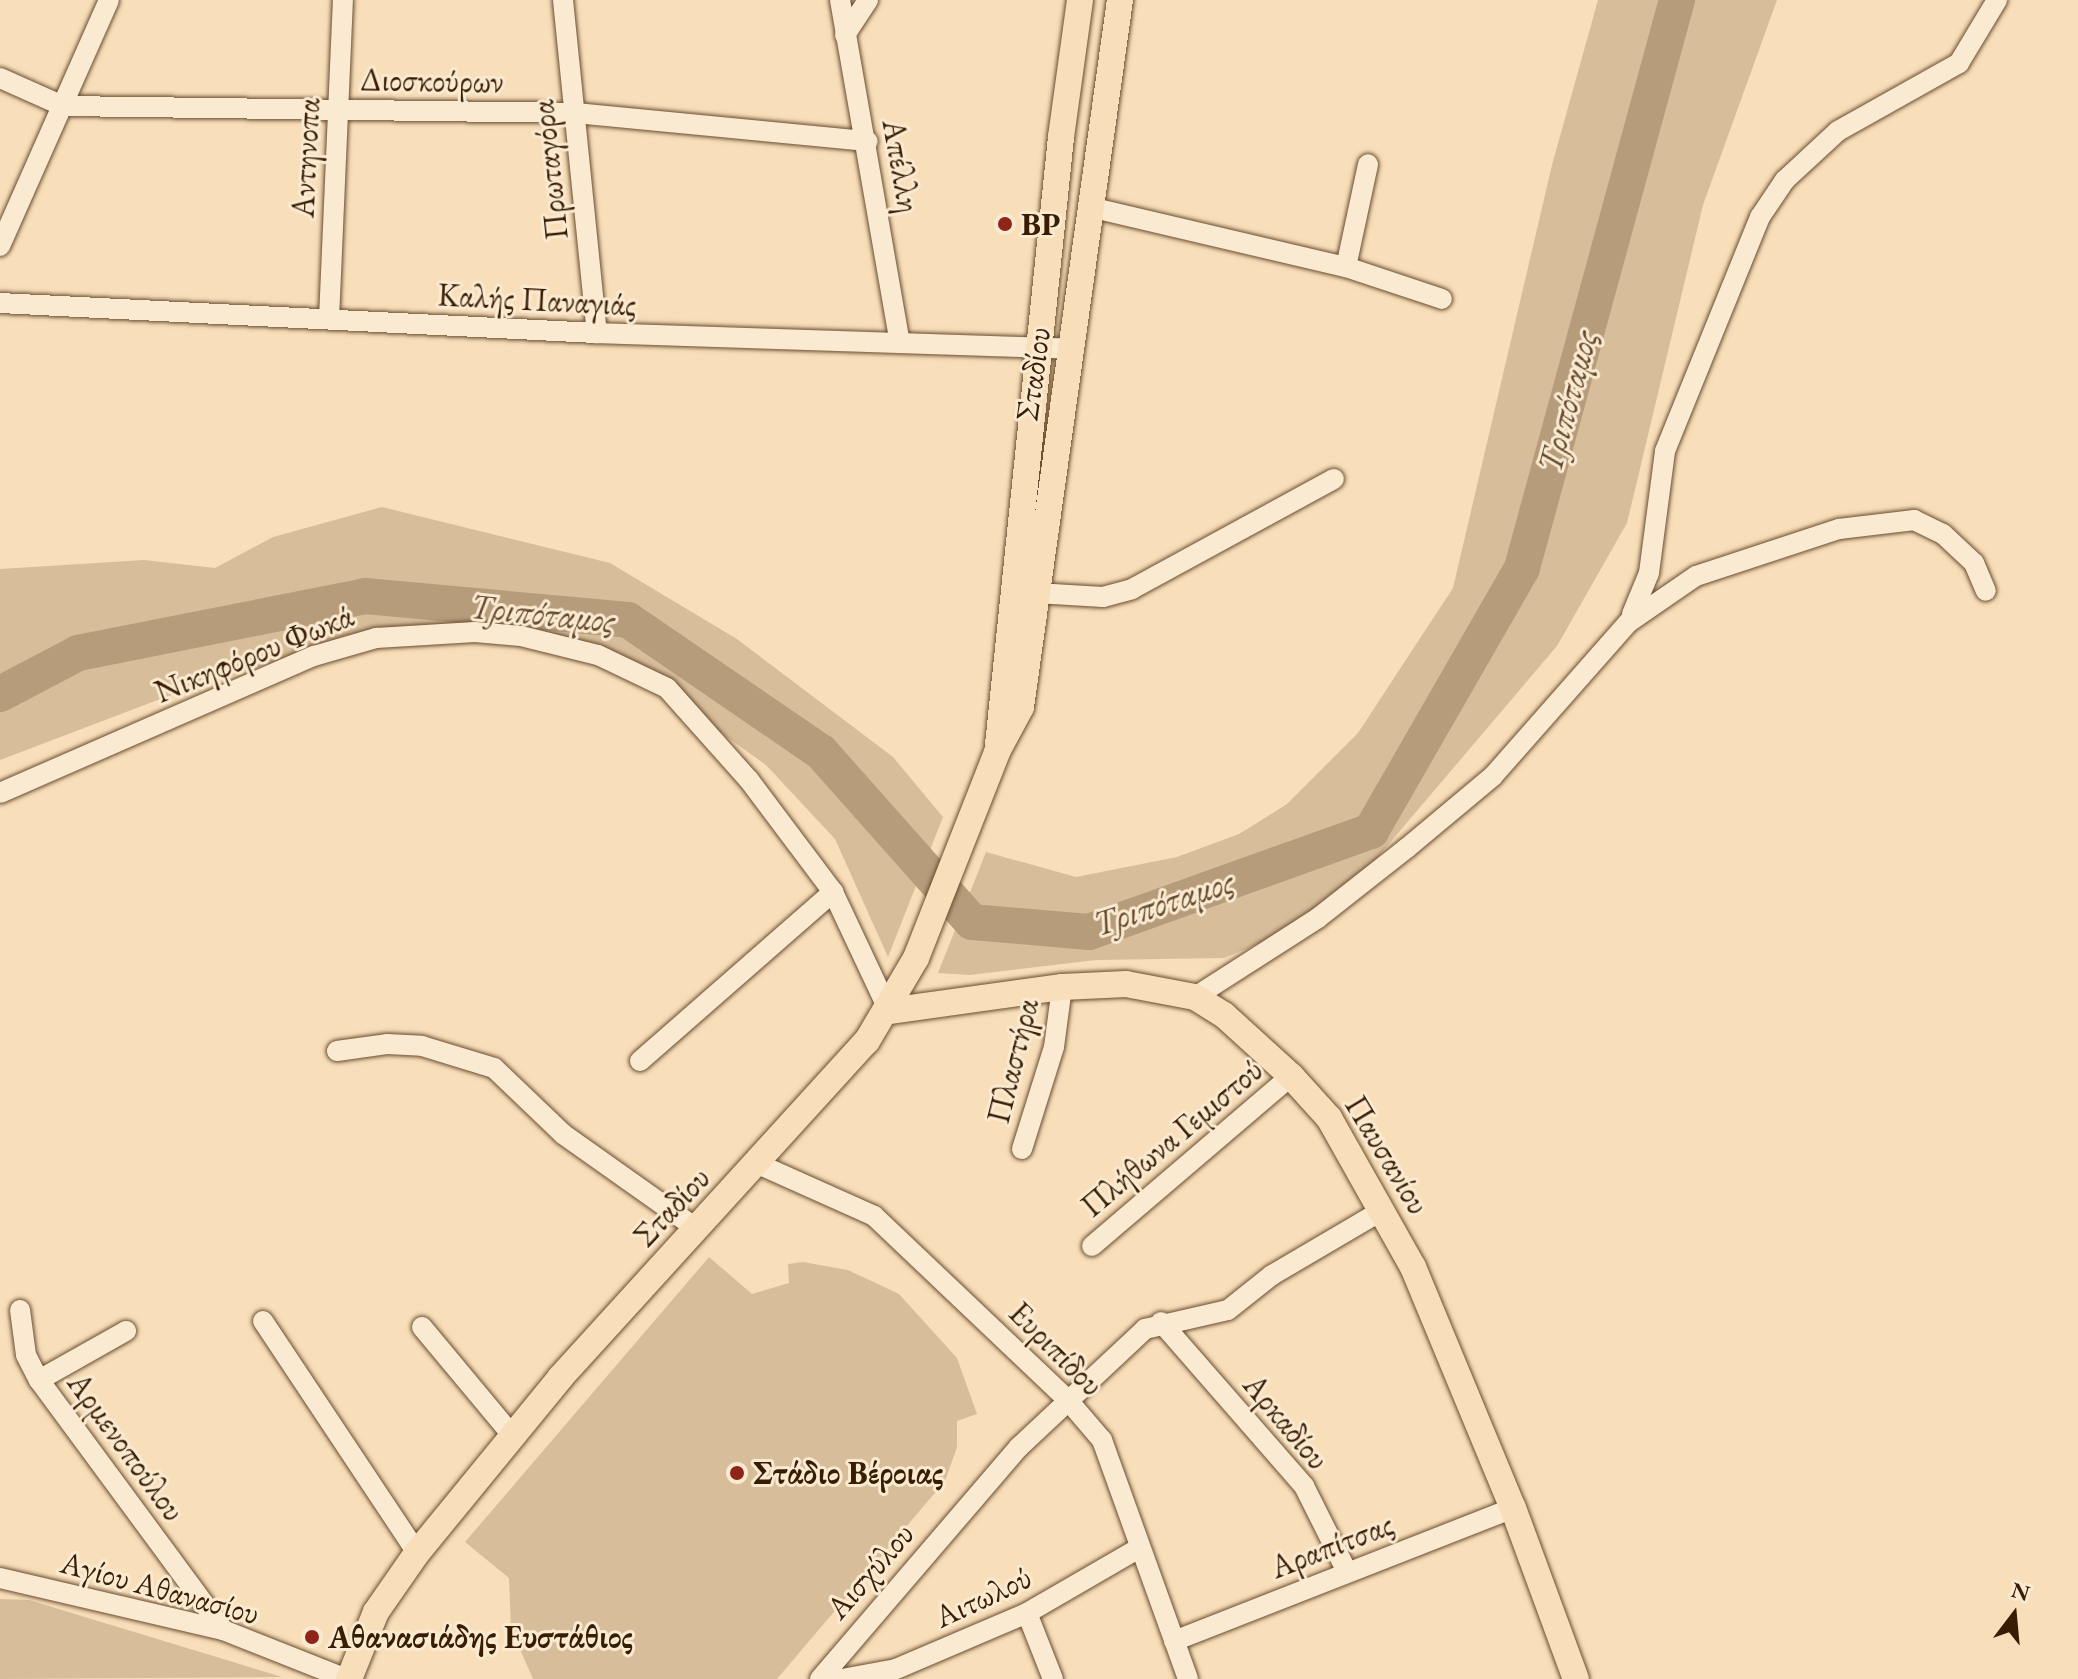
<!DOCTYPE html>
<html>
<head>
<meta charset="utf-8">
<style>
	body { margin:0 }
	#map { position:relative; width:2078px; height:1679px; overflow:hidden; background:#f8deb9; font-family:"EB Garamond",serif }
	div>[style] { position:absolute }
	.green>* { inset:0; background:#d8bd9a }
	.river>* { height:36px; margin:-18px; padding:0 18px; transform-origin:18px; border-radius:18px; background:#b79c7b }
	.roads { filter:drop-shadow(0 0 2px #694d30) drop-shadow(0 0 2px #694d30) }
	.minor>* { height:20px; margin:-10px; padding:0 10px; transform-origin:10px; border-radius:10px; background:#faead2 }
	.major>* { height:26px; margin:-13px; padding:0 13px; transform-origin:13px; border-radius:13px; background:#f8deb9 }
	.dots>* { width:22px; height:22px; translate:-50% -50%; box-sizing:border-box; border:4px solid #faead2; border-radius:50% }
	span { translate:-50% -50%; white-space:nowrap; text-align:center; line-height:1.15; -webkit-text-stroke:6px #faead2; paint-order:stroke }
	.street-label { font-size:32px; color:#391d03 }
	.poi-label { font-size:32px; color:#391d03; font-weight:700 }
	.left { translate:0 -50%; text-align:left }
	.water-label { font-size:34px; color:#65492d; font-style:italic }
	.north { position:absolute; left:1974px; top:1575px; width:80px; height:80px; -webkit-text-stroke:6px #faead2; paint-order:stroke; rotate:16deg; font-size:22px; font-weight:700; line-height:32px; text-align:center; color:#391d03 }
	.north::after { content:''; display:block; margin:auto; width:28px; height:36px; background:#391d03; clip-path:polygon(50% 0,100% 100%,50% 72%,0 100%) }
</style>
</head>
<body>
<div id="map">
	<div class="green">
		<i style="clip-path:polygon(1598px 0,1777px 0,1703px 205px,1627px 523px,1557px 646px,1365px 872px,1309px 923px,1224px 958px,1096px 960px,970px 975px,938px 973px,986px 852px,1076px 877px,1177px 857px,1239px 834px,1287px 804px,1358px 733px,1453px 588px,1552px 165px)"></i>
		<i style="clip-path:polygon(382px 507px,610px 563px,737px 639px,893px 757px,943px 817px,888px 957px,835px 839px,766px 765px,641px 676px,538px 636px,362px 633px,163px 698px,0 760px,0 569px,144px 560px,215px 568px,273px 537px)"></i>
		<i style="clip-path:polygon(709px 1257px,752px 1294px,789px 1283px,788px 1264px,803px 1262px,848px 1270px,899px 1294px,957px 1358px,977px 1414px,957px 1421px,957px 1447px,945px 1481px,777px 1679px,533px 1679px,511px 1629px,509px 1578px,465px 1542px)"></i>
		<i style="clip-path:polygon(0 1599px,29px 1600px,282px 1677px,0 1679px)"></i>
	</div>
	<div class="river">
		<i style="left:0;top:694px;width:88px;rotate:-27.7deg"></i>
		<i style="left:78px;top:653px;width:293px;rotate:-11.2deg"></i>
		<i style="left:365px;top:596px;width:264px;rotate:5.2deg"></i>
		<i style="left:628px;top:620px;width:234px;rotate:34.4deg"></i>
		<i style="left:821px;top:752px;width:227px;rotate:48.4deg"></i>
		<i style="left:972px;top:922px;width:117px;rotate:4.9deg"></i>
		<i style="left:1089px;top:932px;width:300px;rotate:-19.7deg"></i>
		<i style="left:1371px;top:831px;width:303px;rotate:-60.1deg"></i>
		<i style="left:1522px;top:568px;width:589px;rotate:-74.74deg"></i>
	</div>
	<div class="roads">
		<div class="minor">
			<i style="left:563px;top:0;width:335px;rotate:84.2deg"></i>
			<i style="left:840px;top:0;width:348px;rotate:80.1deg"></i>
			<i style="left:845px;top:35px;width:42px;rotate:-56.7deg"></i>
			<i style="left:0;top:78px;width:69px;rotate:24deg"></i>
			<i style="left:63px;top:106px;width:512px;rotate:0.78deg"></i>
			<i style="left:575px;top:113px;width:294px;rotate:5.5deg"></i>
			<i style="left:1094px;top:208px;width:259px;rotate:13.2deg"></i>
			<i style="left:1346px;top:267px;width:101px;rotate:18.4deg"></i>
			<i style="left:0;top:246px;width:269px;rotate:-66.1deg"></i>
			<i style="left:1346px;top:267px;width:105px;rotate:-77.9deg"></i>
			<i style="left:0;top:303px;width:598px;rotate:2.88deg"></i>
			<i style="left:597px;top:333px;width:474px;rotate:1.9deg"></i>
			<i style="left:329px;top:319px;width:319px;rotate:-87.5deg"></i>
			<i style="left:1036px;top:593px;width:67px;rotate:3.4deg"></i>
			<i style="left:1103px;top:597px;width:30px;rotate:-15deg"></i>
			<i style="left:1132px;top:589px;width:230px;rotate:-28.6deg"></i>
			<i style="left:1632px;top:614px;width:44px;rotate:-67.5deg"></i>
			<i style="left:1649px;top:573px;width:123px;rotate:-82.5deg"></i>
			<i style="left:1665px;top:451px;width:253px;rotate:-67.9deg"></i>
			<i style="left:1760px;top:217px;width:45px;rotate:-56deg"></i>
			<i style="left:1785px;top:180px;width:72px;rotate:-42.8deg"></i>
			<i style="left:1838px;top:131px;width:139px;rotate:-29.3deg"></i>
			<i style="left:1959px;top:63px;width:74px;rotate:-58.9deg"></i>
			<i style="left:0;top:793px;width:343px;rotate:-23.6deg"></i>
			<i style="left:314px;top:656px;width:65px;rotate:-16.2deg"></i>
			<i style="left:376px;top:638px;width:99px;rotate:-3.5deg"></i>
			<i style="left:475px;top:632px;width:46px;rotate:5deg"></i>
			<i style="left:521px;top:636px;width:79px;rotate:13.9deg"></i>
			<i style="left:598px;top:655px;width:76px;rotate:25.6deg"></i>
			<i style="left:667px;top:688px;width:123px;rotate:48.3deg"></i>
			<i style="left:749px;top:780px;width:140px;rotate:53.1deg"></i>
			<i style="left:833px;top:892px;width:132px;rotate:64.8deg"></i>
			<i style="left:1195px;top:997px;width:146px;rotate:-32.7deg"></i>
			<i style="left:1318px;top:918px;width:113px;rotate:-38.2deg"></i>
			<i style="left:1407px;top:848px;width:112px;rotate:-39.9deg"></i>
			<i style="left:1493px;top:776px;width:205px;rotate:-48.6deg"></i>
			<i style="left:1629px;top:622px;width:81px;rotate:-34.5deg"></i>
			<i style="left:1696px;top:576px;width:151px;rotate:-18.2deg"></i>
			<i style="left:1839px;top:529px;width:76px;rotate:-6.8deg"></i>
			<i style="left:1914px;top:520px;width:32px;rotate:26deg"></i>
			<i style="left:1943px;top:534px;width:42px;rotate:43.1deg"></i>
			<i style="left:1974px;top:563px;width:30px;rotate:67deg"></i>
			<i style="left:337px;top:1051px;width:50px;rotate:-8deg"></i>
			<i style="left:387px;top:1044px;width:35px;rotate:3deg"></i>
			<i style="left:422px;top:1046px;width:75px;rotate:17deg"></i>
			<i style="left:494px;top:1068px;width:95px;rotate:43.7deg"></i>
			<i style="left:563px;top:1134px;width:164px;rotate:35.3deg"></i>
			<i style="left:640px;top:1061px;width:257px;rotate:-41.2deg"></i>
			<i style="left:1022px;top:1149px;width:107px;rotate:-72.6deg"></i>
			<i style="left:1054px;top:1047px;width:61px;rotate:-82.4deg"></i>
			<i style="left:758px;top:1164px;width:127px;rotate:24.1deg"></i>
			<i style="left:874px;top:1216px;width:266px;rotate:43.5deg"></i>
			<i style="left:1067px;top:1399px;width:54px;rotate:49.5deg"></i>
			<i style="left:1102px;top:1440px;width:254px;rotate:70.2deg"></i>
			<i style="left:1092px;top:1246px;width:262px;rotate:-40.5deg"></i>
			<i style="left:20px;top:1310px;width:45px;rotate:82.4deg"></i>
			<i style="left:26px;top:1355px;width:28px;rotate:63deg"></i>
			<i style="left:39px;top:1380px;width:310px;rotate:53.6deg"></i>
			<i style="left:263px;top:1321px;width:278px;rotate:56.4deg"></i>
			<i style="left:1161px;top:1322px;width:218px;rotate:48.9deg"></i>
			<i style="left:1304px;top:1486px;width:96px;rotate:63.4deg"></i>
			<i style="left:422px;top:1327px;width:141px;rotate:50.2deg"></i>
			<i style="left:39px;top:1380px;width:100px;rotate:-29.4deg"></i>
			<i style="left:0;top:1578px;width:229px;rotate:13.1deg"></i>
			<i style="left:223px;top:1630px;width:133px;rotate:21.6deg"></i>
			<i style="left:1027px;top:1613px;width:71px;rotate:68.5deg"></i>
			<i style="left:1174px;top:1641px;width:364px;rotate:-21.4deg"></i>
			<i style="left:820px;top:1679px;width:306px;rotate:-49.4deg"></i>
			<i style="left:1019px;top:1447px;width:173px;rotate:-43.1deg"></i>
			<i style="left:1145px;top:1329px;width:85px;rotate:-12.9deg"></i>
			<i style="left:1228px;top:1310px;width:56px;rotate:-38.5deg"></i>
			<i style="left:1272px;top:1275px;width:129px;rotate:-30.4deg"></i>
			<i style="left:842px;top:1679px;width:55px;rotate:-10.5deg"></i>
			<i style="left:896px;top:1669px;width:142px;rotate:-23.1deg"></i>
			<i style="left:1027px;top:1613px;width:129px;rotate:-30.1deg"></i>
		</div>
		<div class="major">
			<i style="left:998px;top:745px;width:611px;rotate:-84.08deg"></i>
			<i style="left:1061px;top:137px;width:138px;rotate:-82.1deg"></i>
			<i style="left:889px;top:1011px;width:175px;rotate:-7.9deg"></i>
			<i style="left:1062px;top:987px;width:64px;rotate:-2.7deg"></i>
			<i style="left:1126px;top:984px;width:70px;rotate:10.7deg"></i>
			<i style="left:1195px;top:997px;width:34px;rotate:32deg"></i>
			<i style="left:1224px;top:1015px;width:91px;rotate:42.3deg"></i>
			<i style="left:1291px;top:1076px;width:57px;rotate:47.9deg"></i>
			<i style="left:1329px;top:1118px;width:171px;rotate:60.6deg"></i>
			<i style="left:1413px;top:1267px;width:261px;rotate:67.5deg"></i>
			<i style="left:1513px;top:1508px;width:182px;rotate:69.8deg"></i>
			<i style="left:349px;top:1679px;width:72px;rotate:-68.1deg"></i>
			<i style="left:376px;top:1612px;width:72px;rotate:-55.2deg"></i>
			<i style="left:417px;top:1553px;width:226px;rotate:-50.7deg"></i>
			<i style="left:560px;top:1378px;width:456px;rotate:-47.7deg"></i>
			<i style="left:867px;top:1041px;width:96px;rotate:-59.4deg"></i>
			<i style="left:916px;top:958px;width:221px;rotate:-68.5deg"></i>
			<i style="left:997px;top:752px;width:51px;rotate:-61.9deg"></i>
			<i style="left:1021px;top:707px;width:714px;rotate:-82.03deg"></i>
		</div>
	</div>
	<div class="dots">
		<i style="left:1005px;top:224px;background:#8f2418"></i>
		<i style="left:737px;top:1473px;background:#8f2418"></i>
		<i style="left:312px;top:1637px;background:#8f2418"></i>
	</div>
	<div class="street-label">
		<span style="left:432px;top:81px;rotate:1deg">Διοσκούρων</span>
		<span style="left:306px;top:158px;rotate:-87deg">Αντηνοπα</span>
		<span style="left:901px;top:166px;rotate:80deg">Απέλλη</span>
		<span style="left:550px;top:170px;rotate:-96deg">Πρωταγόρα</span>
		<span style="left:537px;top:300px;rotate:3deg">Καλής Παναγιάς</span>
		<span style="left:1033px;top:374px;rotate:-82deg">Σταδίου</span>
		<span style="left:254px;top:654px;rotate:-22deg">Νικηφόρου Φωκά</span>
		<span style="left:1013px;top:1061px;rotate:-76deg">Πλαστήρα</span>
		<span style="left:1172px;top:1138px;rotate:-40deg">Πλήθωνα Γεμιστού</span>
		<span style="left:1387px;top:1155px;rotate:59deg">Παυσανίου</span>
		<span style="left:672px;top:1207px;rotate:-47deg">Σταδίου</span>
		<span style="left:1056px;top:1349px;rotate:45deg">Ευριπίδου</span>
		<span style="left:1286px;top:1422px;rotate:50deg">Αρκαδίου</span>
		<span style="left:126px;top:1447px;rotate:54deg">Αρμενοπούλου</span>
		<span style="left:1332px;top:1546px;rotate:-21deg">Αραπίτσας</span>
		<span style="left:870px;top:1571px;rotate:-49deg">Αισχύλου</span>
		<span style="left:160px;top:1588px;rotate:15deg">Αγίου Αθανασίου</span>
		<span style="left:983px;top:1597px;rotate:-25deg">Αιτωλού</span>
	</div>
	<div class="poi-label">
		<span class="left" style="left:1021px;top:224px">BP</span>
		<span class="left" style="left:753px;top:1473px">Στάδιο Βέροιας</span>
		<span class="left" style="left:328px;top:1637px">Αθανασιάδης Ευστάθιος</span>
	</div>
	<div class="water-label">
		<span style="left:1568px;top:401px;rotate:-75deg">Τριπόταμος</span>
		<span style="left:543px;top:614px;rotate:6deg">Τριπόταμος</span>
		<span style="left:1164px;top:903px;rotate:-18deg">Τριπόταμος</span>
	</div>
	<div class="north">N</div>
</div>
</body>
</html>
